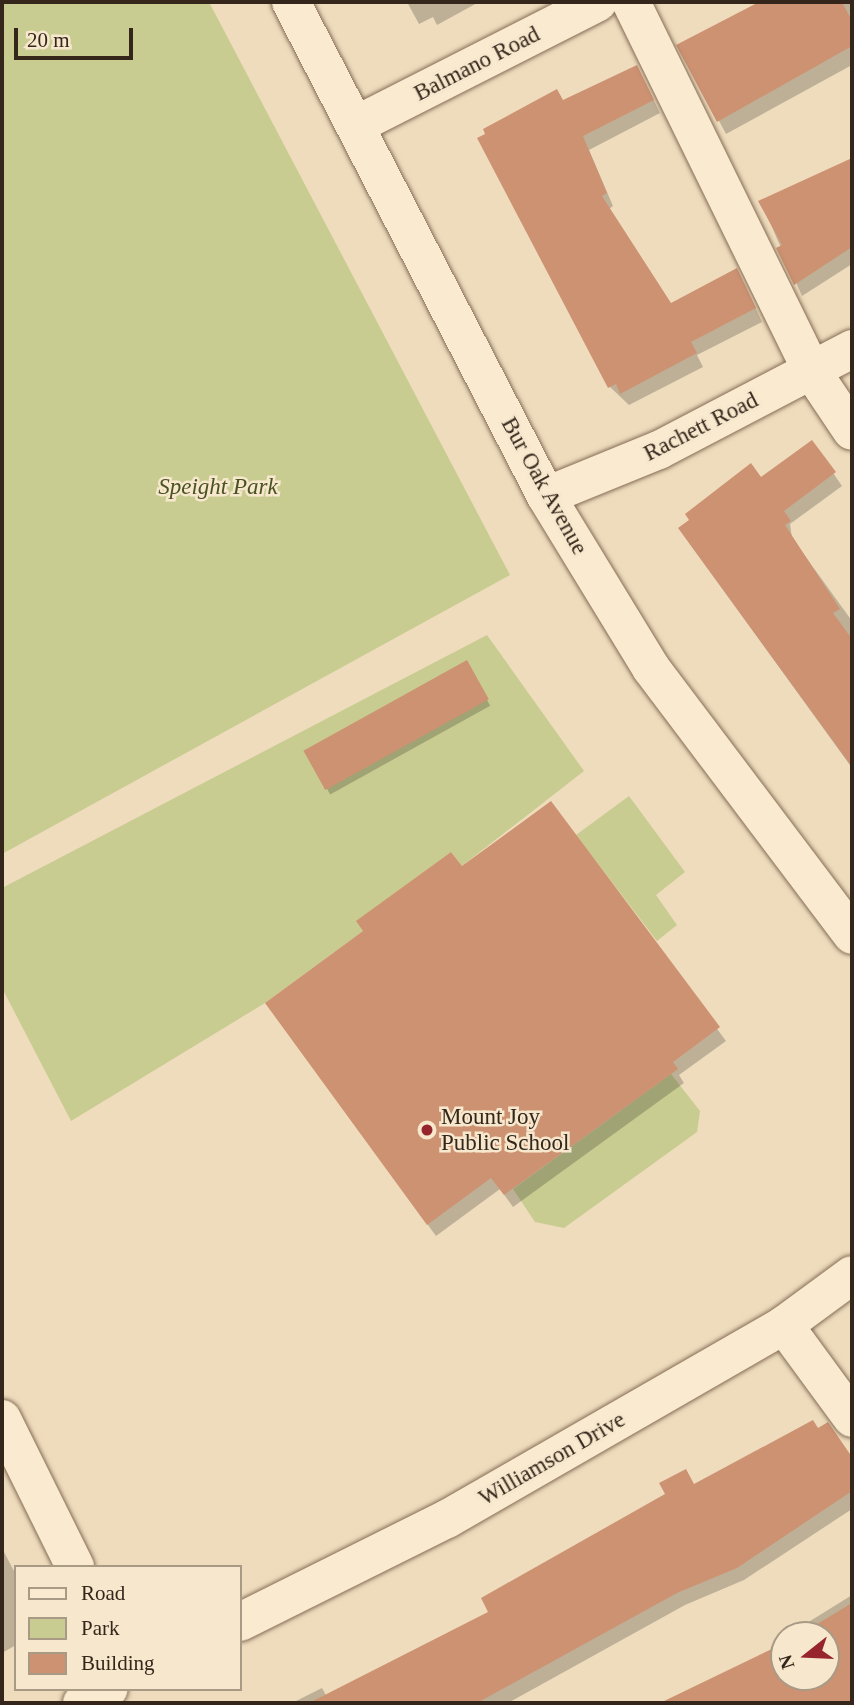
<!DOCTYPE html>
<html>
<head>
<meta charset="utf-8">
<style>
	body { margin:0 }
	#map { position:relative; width:854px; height:1705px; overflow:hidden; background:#eedcbd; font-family:"Times New Roman",serif }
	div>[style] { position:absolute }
	.green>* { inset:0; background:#c9cc91 }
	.shadow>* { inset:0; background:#0003; transform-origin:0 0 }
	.building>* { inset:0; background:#cd9272; transform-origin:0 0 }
	.roads { filter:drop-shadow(0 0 2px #866d56) drop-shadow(0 0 2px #866d56) }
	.minor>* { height:38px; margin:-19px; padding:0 19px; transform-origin:19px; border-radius:19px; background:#f9ead0 }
	.dots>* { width:19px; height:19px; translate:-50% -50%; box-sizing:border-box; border:4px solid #f6e7cd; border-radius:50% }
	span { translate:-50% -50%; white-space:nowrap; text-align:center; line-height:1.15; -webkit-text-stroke:5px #f6e7cd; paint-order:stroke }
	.street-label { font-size:23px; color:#35261b }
	.park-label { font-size:23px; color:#495221; font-style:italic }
	.poi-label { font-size:23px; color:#35261b }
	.left { translate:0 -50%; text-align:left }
	.frame { position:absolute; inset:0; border:4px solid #35261b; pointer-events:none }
	.legend { position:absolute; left:14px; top:1565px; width:228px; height:126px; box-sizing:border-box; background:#f6e7cd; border:2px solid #a99a86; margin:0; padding:9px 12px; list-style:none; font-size:21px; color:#35261b }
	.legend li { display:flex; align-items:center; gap:14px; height:35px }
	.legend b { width:35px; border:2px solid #a99a86 }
	.north { position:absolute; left:770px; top:1621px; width:70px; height:70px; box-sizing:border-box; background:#f6e7cd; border:2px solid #a99a86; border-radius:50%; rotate:252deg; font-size:19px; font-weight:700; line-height:28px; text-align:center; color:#35261b }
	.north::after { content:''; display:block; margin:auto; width:24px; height:32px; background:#96252d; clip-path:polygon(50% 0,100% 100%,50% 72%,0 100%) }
	.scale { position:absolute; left:14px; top:28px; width:119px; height:32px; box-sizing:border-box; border:4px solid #35261b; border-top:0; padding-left:9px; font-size:21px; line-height:24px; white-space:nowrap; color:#35261b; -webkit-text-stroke:5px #f6e7cd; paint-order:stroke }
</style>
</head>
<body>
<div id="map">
	<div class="green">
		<i style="clip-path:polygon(2px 2px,209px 2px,510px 575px,2px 854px)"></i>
		<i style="clip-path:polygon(487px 635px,584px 771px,462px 866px,451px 852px,357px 921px,363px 931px,265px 1003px,71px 1121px,2px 988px,2px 888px)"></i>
		<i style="clip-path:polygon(629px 796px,685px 872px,656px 895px,677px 925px,657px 941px,576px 835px)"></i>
		<i style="clip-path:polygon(671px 1074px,700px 1111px,697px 1132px,564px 1228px,535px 1222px,513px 1189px)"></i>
	</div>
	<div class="shadow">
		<i style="clip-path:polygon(407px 2px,479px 2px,437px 25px,433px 17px,419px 24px)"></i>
		<i style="clip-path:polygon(782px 2px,852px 2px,852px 65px,726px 134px,679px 45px)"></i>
		<i style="clip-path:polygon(644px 80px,660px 113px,589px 150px,613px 206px,609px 209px,671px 305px,744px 283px,762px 322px,697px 355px,703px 367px,629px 405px,610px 387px,480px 139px,563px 102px)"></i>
		<i style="clip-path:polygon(852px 159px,852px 264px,802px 296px,761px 202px)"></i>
		<i style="clip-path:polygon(812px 442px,842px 486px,790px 524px,792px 538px,852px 621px,852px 768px,688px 541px)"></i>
		<i style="left:466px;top:662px;width:50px;height:183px;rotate:61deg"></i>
		<i style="clip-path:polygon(551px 804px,726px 1041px,679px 1075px,684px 1083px,513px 1207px,500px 1189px,436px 1236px,267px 1003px)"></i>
		<i style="clip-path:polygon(827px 1424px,852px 1461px,852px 1509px,744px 1580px,685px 1605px,508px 1703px,292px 1703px,322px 1688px,327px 1697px,491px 1613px,694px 1486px)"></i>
		<i style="clip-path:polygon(2px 1548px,16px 1575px,16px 1645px,2px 1653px)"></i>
		<i style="clip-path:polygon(852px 1595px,852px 1703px,661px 1703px,784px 1645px,784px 1677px,826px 1677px,826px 1635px,803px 1635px,811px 1630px,807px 1623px)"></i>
	</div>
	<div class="building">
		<i style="clip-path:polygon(759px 2px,842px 2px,852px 21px,852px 46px,717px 122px,676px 45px)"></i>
		<i style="clip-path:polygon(637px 65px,654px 100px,583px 136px,607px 193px,602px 196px,671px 303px,737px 268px,756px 308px,691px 342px,697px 353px,620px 394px,616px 384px,608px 388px,477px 138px,485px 134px,483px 129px,557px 89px,563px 100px)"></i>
		<i style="clip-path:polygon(852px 158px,852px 247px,794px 285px,776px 248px,782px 245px,758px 201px)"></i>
		<i style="clip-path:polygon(812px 440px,836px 472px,784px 511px,791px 521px,785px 525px,840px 609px,833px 613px,852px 639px,852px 767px,678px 528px,689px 520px,685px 514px,751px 463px,761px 477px)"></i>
		<i style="left:467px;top:660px;width:45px;height:187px;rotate:61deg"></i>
		<i style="clip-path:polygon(551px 801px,720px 1027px,673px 1062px,678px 1069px,504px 1195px,491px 1178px,427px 1225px,265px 1003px,363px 931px,356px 921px,451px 852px,462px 866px)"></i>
		<i style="clip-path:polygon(813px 1420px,818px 1428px,828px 1422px,852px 1457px,852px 1491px,737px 1568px,677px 1593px,477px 1703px,309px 1703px,488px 1612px,481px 1598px,665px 1494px,659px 1483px,686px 1469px,694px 1484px)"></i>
		<i style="clip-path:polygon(852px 1603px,852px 1703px,660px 1703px,784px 1643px,784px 1677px,826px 1677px,826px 1635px,799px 1635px)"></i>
	</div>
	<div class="roads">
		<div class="minor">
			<i style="left:291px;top:2px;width:556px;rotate:62.7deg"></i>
			<i style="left:546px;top:496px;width:202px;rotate:58.6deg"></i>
			<i style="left:651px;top:668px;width:334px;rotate:53deg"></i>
			<i style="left:631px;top:2px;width:410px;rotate:63.9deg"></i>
			<i style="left:811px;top:370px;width:73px;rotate:56.1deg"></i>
			<i style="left:356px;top:125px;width:271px;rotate:-26.9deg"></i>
			<i style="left:546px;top:496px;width:122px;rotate:-22.2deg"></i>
			<i style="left:659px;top:450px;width:218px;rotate:-27.6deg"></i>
			<i style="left:784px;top:1325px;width:115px;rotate:53.8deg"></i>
			<i style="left:2px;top:1419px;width:165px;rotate:63.7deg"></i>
			<i style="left:240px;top:1622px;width:231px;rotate:-26.5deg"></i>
			<i style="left:447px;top:1519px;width:389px;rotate:-29.9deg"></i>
			<i style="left:784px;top:1325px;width:84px;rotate:-36.3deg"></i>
			<i style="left:82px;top:1703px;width:30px;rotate:-28deg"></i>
		</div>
	</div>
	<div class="dots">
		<i style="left:427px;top:1130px;background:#96252d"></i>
	</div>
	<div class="street-label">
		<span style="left:477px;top:64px;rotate:-27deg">Balmano Road</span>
		<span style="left:701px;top:427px;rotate:-27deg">Rachett Road</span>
		<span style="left:544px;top:486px;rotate:61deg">Bur Oak Avenue</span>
		<span style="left:552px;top:1459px;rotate:-30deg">Williamson Drive</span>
	</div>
	<div class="park-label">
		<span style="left:218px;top:487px">Speight Park</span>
	</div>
	<div class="poi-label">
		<span class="left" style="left:441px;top:1130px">Mount Joy<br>Public School</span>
	</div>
	<div class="frame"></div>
	<ul class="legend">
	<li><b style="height:9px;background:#f9ead0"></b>Road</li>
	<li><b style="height:19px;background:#c9cc91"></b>Park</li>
	<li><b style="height:19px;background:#cd9272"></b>Building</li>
	</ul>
	<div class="north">N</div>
	<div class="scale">20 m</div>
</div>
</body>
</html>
